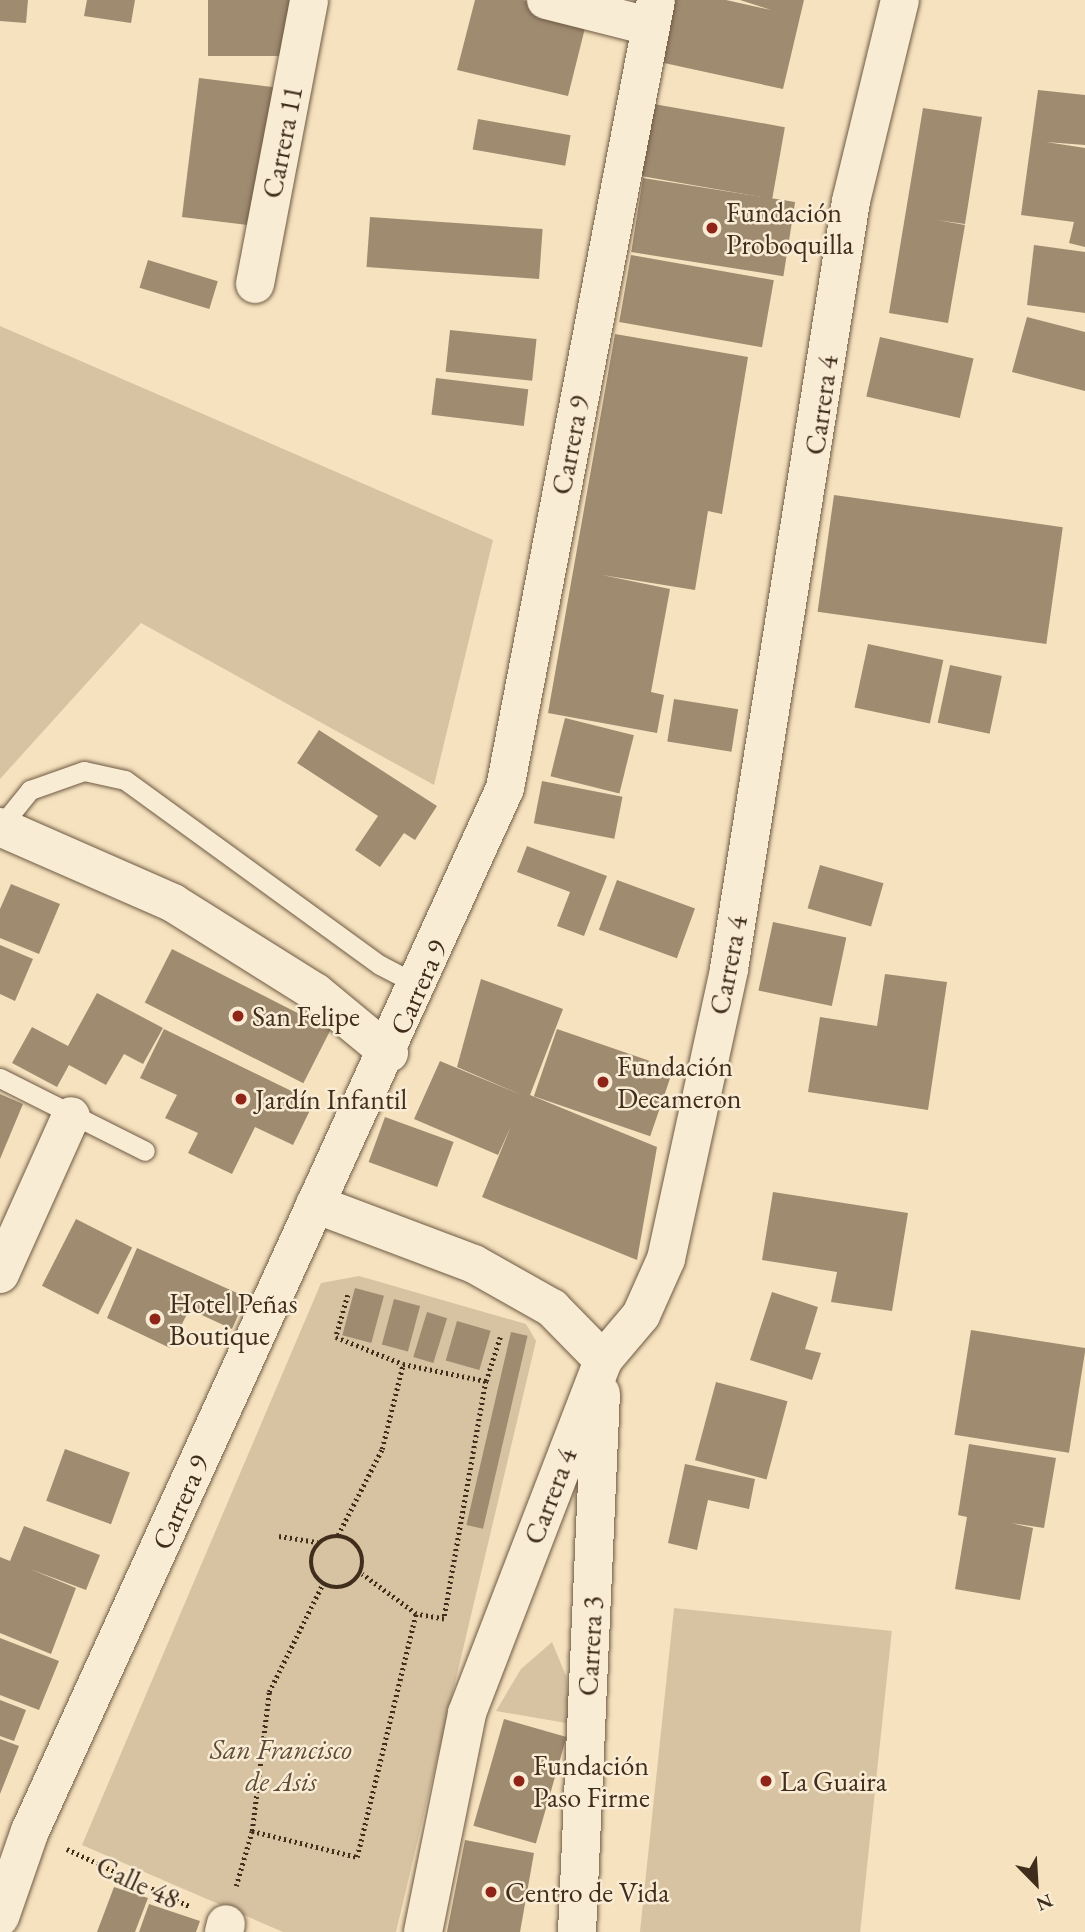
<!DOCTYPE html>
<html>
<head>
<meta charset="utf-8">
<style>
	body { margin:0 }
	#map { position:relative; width:1085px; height:1932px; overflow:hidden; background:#f6e2be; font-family:"EB Garamond",serif }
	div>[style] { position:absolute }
	.green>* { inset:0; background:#d7c3a2; transform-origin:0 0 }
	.building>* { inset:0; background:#9f8b70; transform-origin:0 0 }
	.path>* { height:4.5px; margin-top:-2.25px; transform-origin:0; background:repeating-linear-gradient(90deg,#402d1c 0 2px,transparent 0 5.5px) }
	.path>.ring { margin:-2.25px; padding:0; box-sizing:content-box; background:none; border:4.5px solid #402d1c; border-radius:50% }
	.roads { filter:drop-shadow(0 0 2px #6e5a44) drop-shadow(0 0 2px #6e5a44) }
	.lane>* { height:19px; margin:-9.5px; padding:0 9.5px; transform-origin:9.5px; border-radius:9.5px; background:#f9ecd5 }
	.street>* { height:38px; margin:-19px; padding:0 19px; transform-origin:19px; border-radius:19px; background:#f9ecd5 }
	.secondary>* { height:38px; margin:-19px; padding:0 19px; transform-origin:19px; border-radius:19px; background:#f9ecd5 }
	.dots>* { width:19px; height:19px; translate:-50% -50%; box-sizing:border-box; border:4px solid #f9ecd5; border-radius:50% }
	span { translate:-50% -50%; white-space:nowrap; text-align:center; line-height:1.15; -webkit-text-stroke:5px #f9ecd5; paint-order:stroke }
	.street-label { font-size:28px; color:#402d1c }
	.poi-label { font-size:28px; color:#402d1c }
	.left { translate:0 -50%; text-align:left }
	.park-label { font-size:28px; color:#5e4b37; font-style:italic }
	.north { position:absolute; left:1001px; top:1848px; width:70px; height:70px; -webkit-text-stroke:5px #f9ecd5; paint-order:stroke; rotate:156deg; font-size:19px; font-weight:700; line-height:28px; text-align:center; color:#402d1c }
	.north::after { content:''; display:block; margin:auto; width:24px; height:32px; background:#402d1c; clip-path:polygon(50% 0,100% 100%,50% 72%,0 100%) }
</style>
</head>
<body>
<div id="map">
	<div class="green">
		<i style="clip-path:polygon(0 326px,493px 540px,434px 785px,141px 623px,0 779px)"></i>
		<i style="clip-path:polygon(359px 1276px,526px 1324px,536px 1341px,396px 1932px,283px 1932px,82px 1845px,321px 1283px)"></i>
		<i style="left:674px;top:1608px;width:219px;height:326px;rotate:6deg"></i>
		<i style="clip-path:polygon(552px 1642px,566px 1676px,572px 1724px,496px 1711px,521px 1669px)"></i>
	</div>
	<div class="building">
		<i style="clip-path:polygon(0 0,28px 0,26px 23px,0 21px)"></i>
		<i style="clip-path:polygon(87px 0,135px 0,131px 23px,84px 16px)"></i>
		<i style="left:208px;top:0;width:90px;height:56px"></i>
		<i style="clip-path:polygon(475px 0,523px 0,588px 16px,568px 96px,457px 70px)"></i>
		<i style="clip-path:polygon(669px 0,726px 0,771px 10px,740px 0,804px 0,783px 89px,655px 61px)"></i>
		<i style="left:199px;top:78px;width:78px;height:140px;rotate:7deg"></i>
		<i style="clip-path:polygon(1038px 90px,1085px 95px,1085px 145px,1046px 142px,1085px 148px,1085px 247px,1069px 243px,1074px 222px,1021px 215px)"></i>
		<i style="left:648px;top:103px;width:139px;height:73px;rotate:10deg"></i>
		<i style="clip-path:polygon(923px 108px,982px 117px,965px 224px,937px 220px,965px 225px,948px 323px,889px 313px)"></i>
		<i style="left:478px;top:119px;width:94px;height:31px;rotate:10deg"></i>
		<i style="left:643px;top:178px;width:154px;height:75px;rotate:9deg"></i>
		<i style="left:370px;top:217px;width:173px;height:50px;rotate:4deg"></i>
		<i style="clip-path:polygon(1034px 245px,1085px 252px,1085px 313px,1027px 305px)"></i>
		<i style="left:631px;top:255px;width:145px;height:68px;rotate:10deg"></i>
		<i style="left:148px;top:260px;width:73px;height:29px;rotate:17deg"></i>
		<i style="clip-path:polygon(1027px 317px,1085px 332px,1085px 391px,1012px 372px)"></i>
		<i style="left:450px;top:330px;width:87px;height:42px;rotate:6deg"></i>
		<i style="clip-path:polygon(615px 334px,748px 357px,722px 514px,708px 511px,695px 590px,602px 575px,670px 589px,651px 692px,664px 695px,657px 733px,548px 713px)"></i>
		<i style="left:880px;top:337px;width:96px;height:61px;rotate:13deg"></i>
		<i style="left:436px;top:378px;width:93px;height:37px;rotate:7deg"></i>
		<i style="left:834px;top:495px;width:231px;height:118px;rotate:8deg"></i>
		<i style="left:868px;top:644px;width:77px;height:65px;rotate:12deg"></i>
		<i style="left:950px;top:665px;width:53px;height:59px;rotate:12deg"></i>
		<i style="left:674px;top:699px;width:65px;height:43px;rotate:9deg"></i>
		<i style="left:565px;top:718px;width:71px;height:60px;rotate:14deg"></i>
		<i style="clip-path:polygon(319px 730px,437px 806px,415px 840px,404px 833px,380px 867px,355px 850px,378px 816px,297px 763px)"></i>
		<i style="left:542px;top:781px;width:82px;height:43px;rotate:11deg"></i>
		<i style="clip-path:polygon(527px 846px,607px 876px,584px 936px,557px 926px,570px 892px,517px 872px)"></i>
		<i style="left:820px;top:865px;width:66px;height:45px;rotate:16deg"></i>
		<i style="left:617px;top:880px;width:83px;height:53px;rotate:20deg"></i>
		<i style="clip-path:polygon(11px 884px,60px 904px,39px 954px,0 938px,0 909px)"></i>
		<i style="left:773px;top:922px;width:75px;height:70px;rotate:12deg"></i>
		<i style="clip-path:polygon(0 945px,33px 959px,15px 1001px,0 994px)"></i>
		<i style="left:172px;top:949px;width:178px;height:60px;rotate:27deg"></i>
		<i style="clip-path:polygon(885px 974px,947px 982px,928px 1110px,808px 1092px,820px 1017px,877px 1026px)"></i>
		<i style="clip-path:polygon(481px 979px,563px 1009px,530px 1095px,657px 1147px,637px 1260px,482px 1197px,511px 1126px,498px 1155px,414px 1119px,440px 1061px,524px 1096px,457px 1067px)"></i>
		<i style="clip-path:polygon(97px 993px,163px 1028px,143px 1064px,124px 1054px,106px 1085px,69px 1065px,57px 1087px,12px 1063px,32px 1027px,68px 1046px)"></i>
		<i style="clip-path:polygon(164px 1029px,314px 1102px,293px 1145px,255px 1127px,232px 1174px,188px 1153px,198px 1133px,165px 1118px,177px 1095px,140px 1078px)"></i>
		<i style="left:557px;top:1029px;width:123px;height:71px;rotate:19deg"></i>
		<i style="clip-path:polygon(0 1094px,23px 1104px,0 1159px)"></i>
		<i style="left:385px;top:1117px;width:73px;height:48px;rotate:20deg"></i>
		<i style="clip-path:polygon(773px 1192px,908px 1213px,892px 1311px,831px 1302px,837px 1272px,762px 1260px)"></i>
		<i style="left:76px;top:1219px;width:63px;height:75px;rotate:27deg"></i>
		<i style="clip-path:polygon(137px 1248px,246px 1297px,232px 1329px,165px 1298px,189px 1310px,170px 1348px,107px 1318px)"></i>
		<i style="left:355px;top:1288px;width:30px;height:49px;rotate:15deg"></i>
		<i style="clip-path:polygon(772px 1292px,818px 1307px,805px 1349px,821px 1353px,812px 1380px,750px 1360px)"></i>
		<i style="left:394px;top:1299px;width:27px;height:47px;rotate:15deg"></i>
		<i style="left:427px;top:1312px;width:21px;height:47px;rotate:17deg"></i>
		<i style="left:457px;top:1321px;width:35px;height:41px;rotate:16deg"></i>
		<i style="left:971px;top:1330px;width:116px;height:106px;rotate:9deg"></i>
		<i style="left:511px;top:1332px;width:17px;height:198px;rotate:13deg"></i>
		<i style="left:716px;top:1382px;width:74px;height:81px;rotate:15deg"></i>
		<i style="clip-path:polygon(969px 1444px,1056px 1458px,1044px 1528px,1011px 1523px,1033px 1528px,1020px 1600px,955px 1589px,967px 1517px,958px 1515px)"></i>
		<i style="left:65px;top:1449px;width:69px;height:55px;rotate:20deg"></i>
		<i style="clip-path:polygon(685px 1464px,755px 1479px,749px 1509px,708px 1500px,697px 1550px,668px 1543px)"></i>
		<i style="clip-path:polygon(24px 1526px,100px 1555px,86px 1590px,30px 1569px,76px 1588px,51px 1654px,0 1633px,0 1557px,10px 1561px)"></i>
		<i style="clip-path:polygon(0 1638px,59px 1661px,39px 1710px,0 1695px)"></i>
		<i style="clip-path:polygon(0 1700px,26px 1710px,14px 1741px,0 1736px)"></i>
		<i style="left:504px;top:1719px;width:65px;height:111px;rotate:16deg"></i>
		<i style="clip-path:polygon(0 1739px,19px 1746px,0 1794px)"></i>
		<i style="clip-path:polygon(465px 1840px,534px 1853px,520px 1932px,447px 1932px)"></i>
		<i style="clip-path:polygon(114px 1887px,148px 1898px,135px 1932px,97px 1932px)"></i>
		<i style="clip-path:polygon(149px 1904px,200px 1921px,196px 1932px,139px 1932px)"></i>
	</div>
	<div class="path">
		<i style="left:348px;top:1295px;width:44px;rotate:105.9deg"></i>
		<i style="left:336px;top:1337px;width:72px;rotate:21.9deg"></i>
		<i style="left:403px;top:1364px;width:85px;rotate:11.6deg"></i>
		<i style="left:486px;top:1381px;width:242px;rotate:100deg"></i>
		<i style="left:444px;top:1619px;width:28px;rotate:-170deg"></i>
		<i style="left:416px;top:1614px;width:67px;rotate:-143.5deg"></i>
		<i style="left:486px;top:1381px;width:49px;rotate:-72.3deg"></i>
		<i style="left:338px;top:1535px;width:97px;rotate:-62.9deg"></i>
		<i style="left:382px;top:1449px;width:88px;rotate:-76.1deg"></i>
		<i class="ring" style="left:311px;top:1536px;width:47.5px;height:47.5px"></i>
		<i style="left:279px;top:1536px;width:39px;rotate:9deg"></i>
		<i style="left:252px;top:1831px;width:108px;rotate:13.9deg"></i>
		<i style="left:357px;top:1857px;width:250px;rotate:-76.4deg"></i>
		<i style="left:67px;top:1849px;width:135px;rotate:25deg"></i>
		<i style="left:236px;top:1886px;width:57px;rotate:-73.8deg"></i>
		<i style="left:252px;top:1831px;width:140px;rotate:-83deg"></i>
		<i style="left:269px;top:1692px;width:119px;rotate:-63.6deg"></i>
	</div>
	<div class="roads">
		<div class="lane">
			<i style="left:0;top:827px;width:48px;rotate:-51deg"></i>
			<i style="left:30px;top:790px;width:57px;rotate:-19.4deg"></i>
			<i style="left:84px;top:771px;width:42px;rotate:12.4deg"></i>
			<i style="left:125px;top:780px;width:315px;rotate:36deg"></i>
			<i style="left:380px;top:965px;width:45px;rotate:27.7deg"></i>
			<i style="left:0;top:1078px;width:162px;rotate:26.7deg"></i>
		</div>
		<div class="street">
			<i style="left:546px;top:0;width:106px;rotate:14.2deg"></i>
			<i style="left:255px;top:284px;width:289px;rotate:-79.2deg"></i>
			<i style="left:0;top:827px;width:189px;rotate:23.7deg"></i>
			<i style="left:173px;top:903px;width:168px;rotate:32.1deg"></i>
			<i style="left:315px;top:992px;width:96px;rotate:39.5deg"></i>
			<i style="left:315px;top:1204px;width:170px;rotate:20.7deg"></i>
			<i style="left:474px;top:1264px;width:90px;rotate:29.4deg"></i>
			<i style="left:552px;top:1308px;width:73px;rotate:45.6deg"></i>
			<i style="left:0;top:1274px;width:173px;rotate:-65.8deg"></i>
			<i style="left:224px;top:1932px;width:8px;rotate:-76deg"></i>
			<i style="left:423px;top:1932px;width:223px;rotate:-78.6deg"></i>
			<i style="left:467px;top:1713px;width:378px;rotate:-68.9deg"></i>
			<i style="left:603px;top:1360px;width:59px;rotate:-49.8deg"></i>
			<i style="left:641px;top:1315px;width:61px;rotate:-65.9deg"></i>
			<i style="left:666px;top:1259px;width:297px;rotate:-77.7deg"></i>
			<i style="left:729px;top:969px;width:778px;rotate:-80.97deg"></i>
			<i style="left:851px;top:201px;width:207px;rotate:-76.3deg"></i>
			<i style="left:577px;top:1932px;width:539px;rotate:-87.45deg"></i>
		</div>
		<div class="secondary">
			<i style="left:0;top:1917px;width:91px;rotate:-70.8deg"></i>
			<i style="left:30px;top:1831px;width:1146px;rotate:-65.51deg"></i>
			<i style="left:505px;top:788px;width:802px;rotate:-79.15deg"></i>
		</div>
	</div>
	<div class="dots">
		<i style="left:712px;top:228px;background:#8f2418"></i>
		<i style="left:238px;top:1016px;background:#8f2418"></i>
		<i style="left:603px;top:1082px;background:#8f2418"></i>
		<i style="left:241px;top:1099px;background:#8f2418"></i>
		<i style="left:155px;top:1319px;background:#8f2418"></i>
		<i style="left:519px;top:1781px;background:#8f2418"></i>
		<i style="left:766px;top:1781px;background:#8f2418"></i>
		<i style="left:491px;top:1892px;background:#8f2418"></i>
	</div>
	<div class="street-label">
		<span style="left:282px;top:142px;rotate:-79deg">Carrera 11</span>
		<span style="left:821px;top:405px;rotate:-82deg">Carrera 4</span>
		<span style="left:570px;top:445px;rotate:-79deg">Carrera 9</span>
		<span style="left:728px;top:965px;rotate:-79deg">Carrera 4</span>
		<span style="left:418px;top:987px;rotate:-66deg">Carrera 9</span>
		<span style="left:550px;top:1496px;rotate:-69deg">Carrera 4</span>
		<span style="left:180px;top:1502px;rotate:-66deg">Carrera 9</span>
		<span style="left:590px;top:1646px;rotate:-87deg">Carrera 3</span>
		<span style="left:138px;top:1882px;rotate:25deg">Calle 48</span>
	</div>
	<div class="poi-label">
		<span class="left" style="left:726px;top:228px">Fundación<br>Proboquilla</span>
		<span class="left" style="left:252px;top:1016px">San Felipe</span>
		<span class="left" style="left:617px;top:1082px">Fundación<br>Decameron</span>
		<span class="left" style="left:255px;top:1099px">Jardín Infantil</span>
		<span class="left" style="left:169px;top:1319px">Hotel Peñas<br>Boutique</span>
		<span class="left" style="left:533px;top:1781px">Fundación<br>Paso Firme</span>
		<span class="left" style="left:780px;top:1781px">La Guaira</span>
		<span class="left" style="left:505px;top:1892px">Centro de Vida</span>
	</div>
	<div class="park-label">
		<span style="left:281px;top:1765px">San Francisco<br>de Asis</span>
	</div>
	<div class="north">N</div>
</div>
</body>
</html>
